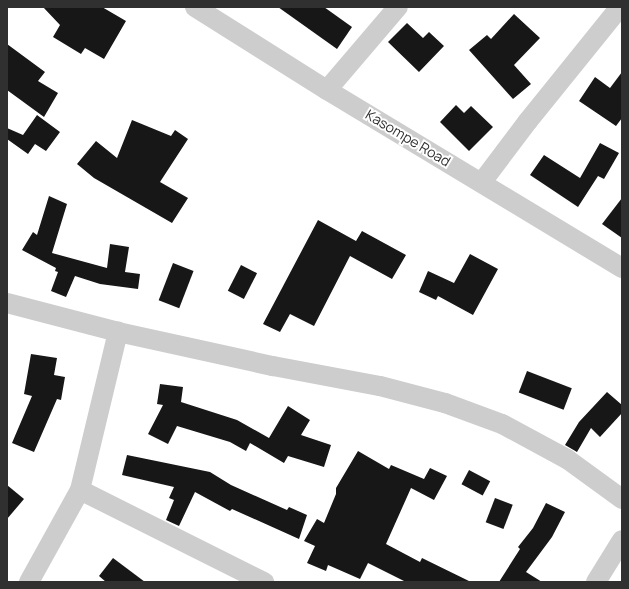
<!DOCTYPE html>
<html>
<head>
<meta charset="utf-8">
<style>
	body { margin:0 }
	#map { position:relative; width:629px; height:589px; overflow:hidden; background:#fff; font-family:Manrope,sans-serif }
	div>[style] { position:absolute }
	.building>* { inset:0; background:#171717; transform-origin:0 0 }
	.minor>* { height:20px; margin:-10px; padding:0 10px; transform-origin:10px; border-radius:10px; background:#cdcdcd }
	span { translate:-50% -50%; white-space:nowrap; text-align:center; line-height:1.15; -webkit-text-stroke:4px #fff; paint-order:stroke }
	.street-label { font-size:14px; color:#303030 }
	.frame { position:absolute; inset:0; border:8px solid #303030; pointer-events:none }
</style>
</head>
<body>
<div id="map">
	<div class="building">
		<i style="clip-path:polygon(43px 7px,102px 7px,126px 21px,104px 59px,85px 48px,81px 54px,53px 37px,60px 25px)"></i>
		<i style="clip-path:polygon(278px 7px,324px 7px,352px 27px,337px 49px)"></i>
		<i style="clip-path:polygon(514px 14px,540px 38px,514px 65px,531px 84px,513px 99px,469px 50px,487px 35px,491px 39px)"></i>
		<i style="clip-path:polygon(407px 23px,423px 38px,429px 32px,444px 46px,419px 72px,388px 42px)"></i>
		<i style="clip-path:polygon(7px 44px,45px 72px,38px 81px,58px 93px,44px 117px,7px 90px)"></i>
		<i style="clip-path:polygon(622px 72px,622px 118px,616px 126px,579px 101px,595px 77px,610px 88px)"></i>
		<i style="clip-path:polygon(456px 105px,464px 113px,471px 106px,493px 127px,469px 151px,440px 122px)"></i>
		<i style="clip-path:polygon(37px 115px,60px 132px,46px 151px,35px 144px,28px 154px,7px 139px,7px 128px,23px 135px)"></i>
		<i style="clip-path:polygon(132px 120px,171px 136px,175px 130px,188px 139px,160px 182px,188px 198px,172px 223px,94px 178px,77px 164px,96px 141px,117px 158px)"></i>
		<i style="clip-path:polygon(600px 143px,619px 153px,604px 179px,598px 176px,578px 207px,530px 175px,544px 155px,580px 178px)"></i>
		<i style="clip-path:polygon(49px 196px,67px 204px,52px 253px,107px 268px,110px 244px,129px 247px,125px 272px,140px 274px,138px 289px,100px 284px,75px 276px,66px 297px,51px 291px,58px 272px,55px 271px,56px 268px,22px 250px,33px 232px,37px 235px)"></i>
		<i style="clip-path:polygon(622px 198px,622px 238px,602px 224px)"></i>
		<i style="clip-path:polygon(318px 220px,356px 241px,362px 231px,406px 255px,392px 279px,350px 256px,314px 326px,290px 314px,280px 332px,263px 324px)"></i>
		<i style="clip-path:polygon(470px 254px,498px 269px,473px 315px,438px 296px,436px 300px,419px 292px,428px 271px,454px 283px)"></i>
		<i style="left:173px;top:263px;width:22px;height:40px;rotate:21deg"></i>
		<i style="left:241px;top:265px;width:18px;height:29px;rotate:27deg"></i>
		<i style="clip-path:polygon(31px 354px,57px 358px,54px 375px,65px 377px,61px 400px,57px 399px,34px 452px,12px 443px,32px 396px,24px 394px)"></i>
		<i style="left:527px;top:371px;width:48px;height:23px;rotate:21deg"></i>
		<i style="clip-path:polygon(160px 384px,183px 387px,181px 402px,237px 420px,269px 438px,288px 406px,310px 420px,301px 435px,331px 445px,324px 467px,288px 456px,284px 463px,250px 443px,246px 451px,230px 442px,177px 426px,168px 444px,148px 434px,163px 405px,157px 404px)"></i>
		<i style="clip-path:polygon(607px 392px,622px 405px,622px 413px,600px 437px,591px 428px,577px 452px,565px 445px,579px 422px)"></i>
		<i style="clip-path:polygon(358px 451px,389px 469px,391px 465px,424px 479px,430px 468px,447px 476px,434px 500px,411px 488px,386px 544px,420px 562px,422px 558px,471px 582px,406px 582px,368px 563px,360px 579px,328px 565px,326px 571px,307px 563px,315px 546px,304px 541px,317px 519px,324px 523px,336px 494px,336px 488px)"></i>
		<i style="clip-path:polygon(127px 455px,210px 472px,231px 485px,287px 510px,289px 507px,307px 515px,299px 539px,232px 509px,230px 511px,195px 492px,179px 526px,166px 520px,174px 500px,169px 498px,174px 487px,122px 475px)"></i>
		<i style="left:469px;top:470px;width:24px;height:16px;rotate:28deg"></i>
		<i style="clip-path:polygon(7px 485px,24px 499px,7px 519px)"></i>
		<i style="left:495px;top:498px;width:19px;height:26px;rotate:21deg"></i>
		<i style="clip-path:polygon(546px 503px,565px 512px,552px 537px,526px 572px,542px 582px,499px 582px,520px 549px,518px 547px,533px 528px)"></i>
		<i style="clip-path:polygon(113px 558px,145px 582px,106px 582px,99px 576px)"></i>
	</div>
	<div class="minor">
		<i style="left:195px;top:7px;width:156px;rotate:32.2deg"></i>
		<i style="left:327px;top:90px;width:345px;rotate:31.1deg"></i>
		<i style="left:327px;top:90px;width:109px;rotate:-49.5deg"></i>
		<i style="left:482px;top:182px;width:76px;rotate:-53deg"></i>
		<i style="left:528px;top:121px;width:146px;rotate:-51.1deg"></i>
		<i style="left:7px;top:303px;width:115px;rotate:14.6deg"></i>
		<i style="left:118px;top:332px;width:159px;rotate:12.4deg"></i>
		<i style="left:273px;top:366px;width:109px;rotate:10.6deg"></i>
		<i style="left:380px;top:386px;width:67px;rotate:14.7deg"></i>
		<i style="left:445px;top:403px;width:61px;rotate:20.2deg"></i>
		<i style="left:502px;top:424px;width:74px;rotate:28.3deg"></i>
		<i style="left:567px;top:459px;width:68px;rotate:36deg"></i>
		<i style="left:80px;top:490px;width:206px;rotate:26.6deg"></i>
		<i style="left:29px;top:582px;width:105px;rotate:-61deg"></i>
		<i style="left:80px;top:490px;width:163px;rotate:-76.5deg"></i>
		<i style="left:596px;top:582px;width:49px;rotate:-58.2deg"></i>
	</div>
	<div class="street-label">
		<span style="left:408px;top:138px;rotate:31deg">Kasompe Road</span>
	</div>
	<div class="frame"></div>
</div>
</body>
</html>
